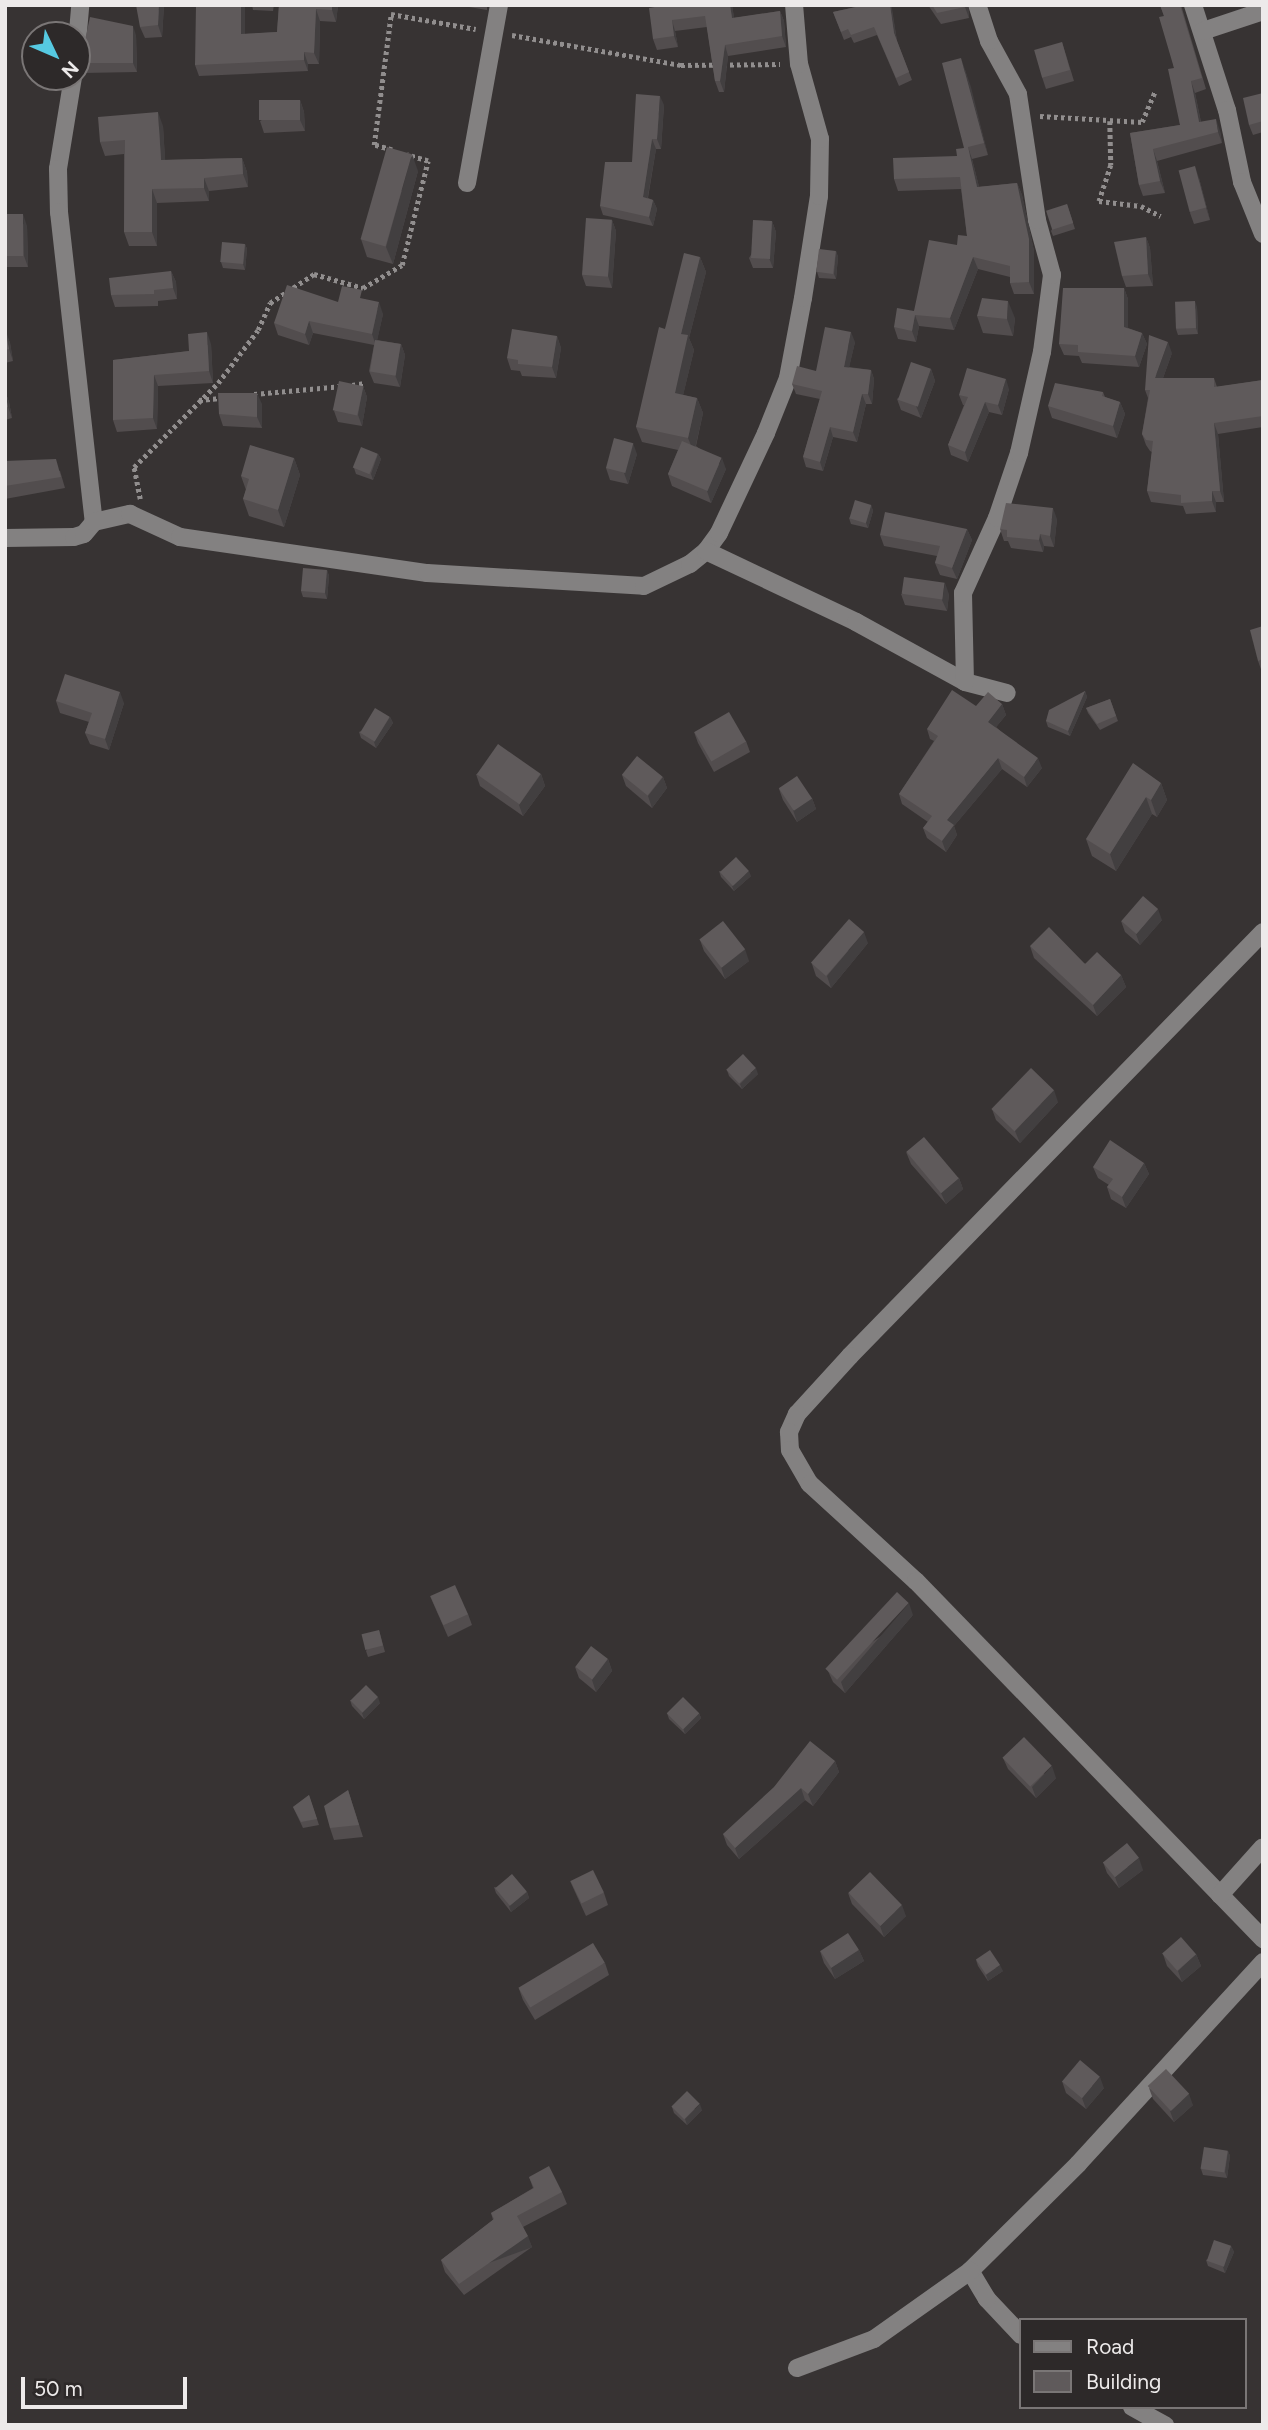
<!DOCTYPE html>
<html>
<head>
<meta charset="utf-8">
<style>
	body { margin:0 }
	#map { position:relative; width:1268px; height:2430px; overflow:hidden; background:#373333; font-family:Figtree,sans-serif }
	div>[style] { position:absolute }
	.path>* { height:4.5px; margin-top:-2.25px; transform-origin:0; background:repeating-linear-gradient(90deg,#918e8e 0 3.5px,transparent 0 7px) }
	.minor>* { height:18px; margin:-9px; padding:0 9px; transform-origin:9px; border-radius:9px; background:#838181 }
	.wall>* { inset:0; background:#524d4e }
	.shaded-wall>* { inset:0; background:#423f40; transform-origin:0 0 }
	.building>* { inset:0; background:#5f5a5b; transform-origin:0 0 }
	span { translate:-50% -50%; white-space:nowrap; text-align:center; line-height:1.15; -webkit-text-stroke:6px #2d2929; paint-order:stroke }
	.frame { position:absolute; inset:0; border:7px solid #edeaea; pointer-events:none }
	.legend { position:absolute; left:1019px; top:2318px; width:228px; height:91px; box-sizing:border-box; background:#2d2929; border:2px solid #7a7676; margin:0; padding:9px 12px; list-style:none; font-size:21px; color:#edeaea }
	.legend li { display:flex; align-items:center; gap:14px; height:35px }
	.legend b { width:35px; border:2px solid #7a7676 }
	.north { position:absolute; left:21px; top:21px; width:70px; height:70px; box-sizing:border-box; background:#2d2929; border:2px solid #7a7676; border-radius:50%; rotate:134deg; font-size:19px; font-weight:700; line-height:28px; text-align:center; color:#edeaea }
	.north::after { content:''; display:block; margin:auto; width:24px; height:32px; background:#56c9e1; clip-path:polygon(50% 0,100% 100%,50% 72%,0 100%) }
	.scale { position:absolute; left:21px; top:2377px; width:166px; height:32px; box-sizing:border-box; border:4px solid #edeaea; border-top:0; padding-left:9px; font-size:21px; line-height:24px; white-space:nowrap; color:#edeaea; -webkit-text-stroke:5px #2d2929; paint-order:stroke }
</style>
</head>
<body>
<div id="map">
	<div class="path">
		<i style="left:512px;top:35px;width:172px;rotate:10.1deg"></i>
		<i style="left:681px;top:65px;width:99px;rotate:-0.6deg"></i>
		<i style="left:1040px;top:116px;width:102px;rotate:3.4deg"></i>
		<i style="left:1142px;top:122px;width:34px;rotate:-67deg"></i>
		<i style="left:1110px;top:121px;width:44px;rotate:88.7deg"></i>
		<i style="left:1111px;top:165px;width:38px;rotate:108deg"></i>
		<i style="left:1099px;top:201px;width:42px;rotate:6.8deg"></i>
		<i style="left:1141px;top:206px;width:22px;rotate:27deg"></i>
		<i style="left:392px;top:150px;width:19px;rotate:-164deg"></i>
		<i style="left:374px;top:145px;width:132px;rotate:-82.6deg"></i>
		<i style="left:391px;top:14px;width:86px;rotate:10deg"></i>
		<i style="left:352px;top:385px;width:13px;rotate:-9deg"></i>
		<i style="left:254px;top:394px;width:89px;rotate:-5.1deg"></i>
		<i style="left:199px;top:400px;width:22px;rotate:-5deg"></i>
		<i style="left:140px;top:499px;width:33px;rotate:-101deg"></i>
		<i style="left:134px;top:467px;width:119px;rotate:-45deg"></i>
		<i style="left:218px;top:383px;width:66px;rotate:-53deg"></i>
		<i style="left:258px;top:330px;width:30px;rotate:-66deg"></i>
		<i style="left:270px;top:303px;width:53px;rotate:-33.4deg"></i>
		<i style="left:314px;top:274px;width:51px;rotate:15.9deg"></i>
		<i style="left:363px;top:288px;width:45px;rotate:-30.5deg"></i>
		<i style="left:402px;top:265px;width:107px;rotate:-76deg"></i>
		<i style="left:428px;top:161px;width:22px;rotate:-164deg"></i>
	</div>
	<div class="minor">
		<i style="left:1193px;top:5px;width:110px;rotate:72.1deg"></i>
		<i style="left:1227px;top:110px;width:74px;rotate:78.2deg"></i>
		<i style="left:1242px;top:182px;width:56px;rotate:68deg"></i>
		<i style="left:1203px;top:31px;width:63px;rotate:-18.4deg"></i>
		<i style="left:77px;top:43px;width:38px;rotate:-85deg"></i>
		<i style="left:73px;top:77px;width:93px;rotate:99.3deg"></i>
		<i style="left:58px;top:169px;width:43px;rotate:88.7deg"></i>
		<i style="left:59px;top:212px;width:312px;rotate:83.6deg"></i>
		<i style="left:467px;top:183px;width:181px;rotate:-79.8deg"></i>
		<i style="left:5px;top:538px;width:69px;rotate:-0.8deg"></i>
		<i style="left:74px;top:537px;width:10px;rotate:-17deg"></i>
		<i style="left:84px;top:534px;width:16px;rotate:-50deg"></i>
		<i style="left:94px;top:522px;width:37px;rotate:-13deg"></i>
		<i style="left:130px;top:514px;width:55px;rotate:24.7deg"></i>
		<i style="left:180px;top:537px;width:250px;rotate:8.3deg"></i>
		<i style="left:427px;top:573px;width:217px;rotate:3.4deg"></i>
		<i style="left:644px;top:586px;width:51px;rotate:-25.6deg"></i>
		<i style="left:690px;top:564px;width:21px;rotate:-39deg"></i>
		<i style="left:706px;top:551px;width:22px;rotate:-54deg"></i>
		<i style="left:719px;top:533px;width:110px;rotate:-64.8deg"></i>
		<i style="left:766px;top:433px;width:59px;rotate:-68.2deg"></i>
		<i style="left:788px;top:378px;width:81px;rotate:-79.4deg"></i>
		<i style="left:803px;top:298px;width:103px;rotate:-81.1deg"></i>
		<i style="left:819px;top:196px;width:57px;rotate:-89deg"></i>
		<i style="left:820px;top:139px;width:78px;rotate:-105.6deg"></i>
		<i style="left:799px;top:64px;width:59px;rotate:-94.8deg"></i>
		<i style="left:706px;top:551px;width:166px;rotate:25.3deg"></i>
		<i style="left:856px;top:622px;width:124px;rotate:28.8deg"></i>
		<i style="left:965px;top:682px;width:43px;rotate:14.7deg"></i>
		<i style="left:965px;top:682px;width:89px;rotate:-91.3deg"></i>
		<i style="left:963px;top:593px;width:82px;rotate:-65.6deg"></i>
		<i style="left:997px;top:518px;width:69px;rotate:-71.3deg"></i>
		<i style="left:1019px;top:453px;width:104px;rotate:-77.2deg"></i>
		<i style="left:1042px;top:352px;width:78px;rotate:-82.6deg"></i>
		<i style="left:1052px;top:275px;width:57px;rotate:-105.3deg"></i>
		<i style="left:1037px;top:220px;width:127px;rotate:-98.6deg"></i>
		<i style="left:1018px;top:94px;width:60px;rotate:-118.7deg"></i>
		<i style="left:989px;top:41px;width:38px;rotate:-108deg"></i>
		<i style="left:1263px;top:932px;width:592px;rotate:134.25deg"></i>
		<i style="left:850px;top:1356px;width:79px;rotate:132.4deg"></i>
		<i style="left:797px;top:1414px;width:20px;rotate:114deg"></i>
		<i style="left:789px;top:1432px;width:18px;rotate:87deg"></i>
		<i style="left:790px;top:1450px;width:39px;rotate:60deg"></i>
		<i style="left:810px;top:1484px;width:144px;rotate:42.5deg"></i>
		<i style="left:916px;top:1581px;width:499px;rotate:45.9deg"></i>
		<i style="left:1220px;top:1895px;width:64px;rotate:-48.1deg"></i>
		<i style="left:1021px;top:2335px;width:50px;rotate:-133.4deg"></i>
		<i style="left:987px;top:2299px;width:33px;rotate:-121deg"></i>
		<i style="left:970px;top:2271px;width:152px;rotate:-44.7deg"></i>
		<i style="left:1078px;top:2164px;width:274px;rotate:-47.5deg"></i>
		<i style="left:797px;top:2368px;width:82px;rotate:-20.6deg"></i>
		<i style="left:874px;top:2339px;width:118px;rotate:-35.3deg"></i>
		<i style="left:1132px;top:2407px;width:38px;rotate:29deg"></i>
	</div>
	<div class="wall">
		<i style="clip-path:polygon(164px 5px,162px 37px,145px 38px,140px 27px)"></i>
		<i style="clip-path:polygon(252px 5px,274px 5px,273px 11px,253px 10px)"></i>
		<i style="clip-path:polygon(279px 5px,338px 5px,336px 22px,320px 21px,319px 64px,308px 64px,308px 71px,199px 76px,195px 65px,245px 34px,277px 32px)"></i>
		<i style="clip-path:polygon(469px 5px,487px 5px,487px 10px,469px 7px)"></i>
		<i style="clip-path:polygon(666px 5px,732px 5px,734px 18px,780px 11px,784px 21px,786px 47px,728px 56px,724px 92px,719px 92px,715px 81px,707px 27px,675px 31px,678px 47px,657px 50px,653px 39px)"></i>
		<i style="clip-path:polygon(865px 5px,891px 5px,897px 41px,912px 80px,899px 86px,877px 35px,854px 43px,851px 37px,844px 40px,833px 12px)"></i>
		<i style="clip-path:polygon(928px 5px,968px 5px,969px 18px,941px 24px)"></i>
		<i style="clip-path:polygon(1160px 5px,1181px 5px,1206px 89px,1195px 93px,1201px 122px,1220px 131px,1222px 143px,1157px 161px,1165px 193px,1143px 196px,1139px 185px,1130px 133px,1180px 125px,1174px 68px,1164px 16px)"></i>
		<i style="clip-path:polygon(136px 35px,137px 72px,83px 73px,80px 63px)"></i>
		<i style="clip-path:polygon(1062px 42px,1074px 81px,1046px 89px,1042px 77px)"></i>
		<i style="clip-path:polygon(965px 70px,988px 155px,972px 159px,979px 187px,1017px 183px,1022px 195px,1034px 251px,1034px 294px,1014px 294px,1010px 283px,1010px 277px,978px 269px,954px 330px,919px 326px,916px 342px,898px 339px,894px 327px,914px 311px,957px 245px,967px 236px,961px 189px,898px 191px,894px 179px,957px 156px,964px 148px)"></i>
		<i style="clip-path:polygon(1263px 93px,1263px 132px,1253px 135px,1249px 125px)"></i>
		<i style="clip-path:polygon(300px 100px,304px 112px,305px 131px,264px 133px,260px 121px)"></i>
		<i style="clip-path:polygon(664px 105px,661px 149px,656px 149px,648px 198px,653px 200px,657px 209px,653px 226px,603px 215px,600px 206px,632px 162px)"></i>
		<i style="clip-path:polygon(163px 126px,165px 160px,242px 158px,247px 172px,248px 187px,209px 191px,209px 201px,157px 203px,157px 246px,129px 246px,124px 232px,124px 154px,105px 156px,100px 142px)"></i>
		<i style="clip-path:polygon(418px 171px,393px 264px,367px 257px,361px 239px)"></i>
		<i style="clip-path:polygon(1199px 178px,1210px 220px,1194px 224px,1190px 213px)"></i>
		<i style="clip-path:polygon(1067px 204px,1075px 229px,1053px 236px,1051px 231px)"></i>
		<i style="clip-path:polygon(5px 214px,27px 226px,28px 267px,5px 267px)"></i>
		<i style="clip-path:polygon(612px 220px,616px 231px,612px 288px,586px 286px,582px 275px)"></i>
		<i style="clip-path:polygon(772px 221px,776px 232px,773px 268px,753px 268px,749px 258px)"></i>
		<i style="clip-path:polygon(1146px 237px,1150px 248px,1153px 286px,1126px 287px,1122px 276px)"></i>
		<i style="clip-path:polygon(245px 244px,247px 249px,245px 270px,223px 268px,221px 262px)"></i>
		<i style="clip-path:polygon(836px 251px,838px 257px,836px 279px,819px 278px,817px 272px)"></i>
		<i style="clip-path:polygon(700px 257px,706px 272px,689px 338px,694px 350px,683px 395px,697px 398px,703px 413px,696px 446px,726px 469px,711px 503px,672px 486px,668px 474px,678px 450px,642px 442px,636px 427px,665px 329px)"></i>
		<i style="clip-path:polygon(171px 271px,176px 282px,177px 299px,158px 301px,158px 306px,115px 307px,111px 295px)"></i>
		<i style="clip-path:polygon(1124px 288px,1128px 299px,1128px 328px,1142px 333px,1147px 344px,1139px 367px,1082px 363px,1079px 356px,1064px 355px,1059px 344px)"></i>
		<i style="clip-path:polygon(365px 299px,383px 314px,377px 340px,401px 344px,405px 355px,400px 387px,374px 383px,369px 371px,374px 345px,313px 333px,309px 345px,278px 335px,274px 323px,338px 302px)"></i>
		<i style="clip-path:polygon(1197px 307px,1198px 334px,1178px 335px,1176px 329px)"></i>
		<i style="clip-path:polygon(977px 316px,1015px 318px,1013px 336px,983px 333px)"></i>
		<i style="clip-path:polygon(5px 331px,10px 343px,13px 361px,5px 363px)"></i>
		<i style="clip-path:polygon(557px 336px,561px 348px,556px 378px,522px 376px,520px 371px,511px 370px,507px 358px)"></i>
		<i style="clip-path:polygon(855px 342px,849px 367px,871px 370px,874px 379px,872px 404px,866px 404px,857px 442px,833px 437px,823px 471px,806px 467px,803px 457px,820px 399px,796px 394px,792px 384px,816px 371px)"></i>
		<i style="clip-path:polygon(211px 344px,213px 383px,158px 386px,157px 429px,117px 432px,113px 420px,113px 360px,189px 351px)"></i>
		<i style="clip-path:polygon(1172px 353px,1163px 378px,1214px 378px,1217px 387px,1263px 380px,1263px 427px,1218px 434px,1224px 502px,1216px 502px,1216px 512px,1186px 514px,1183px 506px,1151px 502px,1147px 491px,1152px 452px,1150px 451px,1146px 445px,1142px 434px,1148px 398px,1145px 390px)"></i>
		<i style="clip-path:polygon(931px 369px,935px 381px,921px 418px,901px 410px,897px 399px)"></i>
		<i style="clip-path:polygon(363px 386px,367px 397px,362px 426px,338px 422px,334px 411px)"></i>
		<i style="clip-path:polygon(1009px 389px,1002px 415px,989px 412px,968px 462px,951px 455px,948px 445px,964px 405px,963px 405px,959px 395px)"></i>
		<i style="clip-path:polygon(5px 391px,9px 402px,12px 418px,5px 420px)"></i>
		<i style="clip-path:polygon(1103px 392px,1105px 397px,1120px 402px,1125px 414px,1117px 438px,1052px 418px,1048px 406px)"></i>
		<i style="clip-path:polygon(262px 404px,262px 428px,223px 426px,219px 414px)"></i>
		<i style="clip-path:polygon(378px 454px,381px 459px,373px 480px,356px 474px,354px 468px)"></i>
		<i style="clip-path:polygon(637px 454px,628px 484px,610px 480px,606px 468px)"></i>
		<i style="clip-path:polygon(294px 458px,300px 475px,284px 527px,249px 516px,243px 499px,246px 490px,241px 476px)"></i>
		<i style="clip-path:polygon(5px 461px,60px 471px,65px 488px,5px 499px)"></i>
		<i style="clip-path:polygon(871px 505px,873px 511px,868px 528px,851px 524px,849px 518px)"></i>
		<i style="clip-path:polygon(1057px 519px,1054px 547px,1044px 546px,1043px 552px,1011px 548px,1008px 541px,1004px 541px,1000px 529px)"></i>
		<i style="clip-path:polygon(967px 529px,972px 540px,957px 579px,940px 575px,935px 563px,937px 556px,884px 546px,880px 535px)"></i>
		<i style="clip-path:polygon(327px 570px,329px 576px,327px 599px,303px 597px,301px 591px)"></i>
		<i style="clip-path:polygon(901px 594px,949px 594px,947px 611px,905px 605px)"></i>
		<i style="clip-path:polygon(1263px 626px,1263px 672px,1262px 672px,1258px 661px)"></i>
		<i style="clip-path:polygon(1085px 691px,1087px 697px,1070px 736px,1048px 727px,1046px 721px)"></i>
		<i style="clip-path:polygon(1110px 699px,1118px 721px,1100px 730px,1088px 713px,1086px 708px)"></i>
		<i style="clip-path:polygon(56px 701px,124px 703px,109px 750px,90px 744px,85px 733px,89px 722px,60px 713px)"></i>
		<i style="clip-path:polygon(1002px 704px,1006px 715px,996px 727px,1042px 768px,1027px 787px,1002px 769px,954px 826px,957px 835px,946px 852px,927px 838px,923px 828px,928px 822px,902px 804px,899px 794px,934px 741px,930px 739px,927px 729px,976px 706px)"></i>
		<i style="clip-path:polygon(390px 717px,393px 723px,376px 748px,361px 738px,359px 732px)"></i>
		<i style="clip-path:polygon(694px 732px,746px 741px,750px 752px,714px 772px,698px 743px)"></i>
		<i style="clip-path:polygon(476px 774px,541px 774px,545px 786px,523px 816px,480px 786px)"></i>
		<i style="clip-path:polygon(622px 775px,663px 777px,667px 788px,652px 808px,626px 786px)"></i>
		<i style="clip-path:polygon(1161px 783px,1167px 800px,1157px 817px,1152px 814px,1116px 871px,1092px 856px,1086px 839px)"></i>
		<i style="clip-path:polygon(779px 789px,812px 798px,816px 809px,797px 822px,783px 800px)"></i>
		<i style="clip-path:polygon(719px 871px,751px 876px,734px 891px,721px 877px)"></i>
		<i style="clip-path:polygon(1162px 920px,1140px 945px,1125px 932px,1121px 921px)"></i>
		<i style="clip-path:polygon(700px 940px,749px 961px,725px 979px,704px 951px)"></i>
		<i style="clip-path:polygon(868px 943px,831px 988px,816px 976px,812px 964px)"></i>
		<i style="clip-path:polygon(1030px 946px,1121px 975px,1126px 987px,1097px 1016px,1034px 958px)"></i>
		<i style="clip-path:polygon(727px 1070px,758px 1074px,742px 1089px,729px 1076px)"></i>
		<i style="clip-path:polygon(1058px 1102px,1020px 1143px,996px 1120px,992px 1109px)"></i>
		<i style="clip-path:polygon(906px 1152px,959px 1178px,963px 1189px,946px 1204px,911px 1164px)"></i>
		<i style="clip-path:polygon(1144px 1163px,1149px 1174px,1126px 1208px,1111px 1199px,1107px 1187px,1109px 1185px,1098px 1178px,1093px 1167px)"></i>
		<i style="clip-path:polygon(430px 1596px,468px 1614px,472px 1625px,448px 1637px)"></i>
		<i style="clip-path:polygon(913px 1615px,845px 1693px,833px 1682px,828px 1671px)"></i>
		<i style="clip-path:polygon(379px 1630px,385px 1652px,368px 1657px,366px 1651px)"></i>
		<i style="clip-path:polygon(608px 1659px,612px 1671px,596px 1692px,579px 1678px,575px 1667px)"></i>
		<i style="clip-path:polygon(350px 1700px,380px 1703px,364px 1719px,352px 1706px)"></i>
		<i style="clip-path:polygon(667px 1713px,699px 1713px,701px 1718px,685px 1734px,669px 1719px)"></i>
		<i style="clip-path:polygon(1003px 1758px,1056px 1778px,1036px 1798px,1008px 1769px)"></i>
		<i style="clip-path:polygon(835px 1761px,839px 1772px,813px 1806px,805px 1800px,739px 1859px,727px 1845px,723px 1834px)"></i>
		<i style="clip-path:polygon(348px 1790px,363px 1837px,334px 1840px,330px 1828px)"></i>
		<i style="clip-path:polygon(309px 1795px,319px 1825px,303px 1828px,293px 1807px)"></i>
		<i style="clip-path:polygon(1103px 1862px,1143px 1870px,1119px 1888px,1107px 1873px)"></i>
		<i style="clip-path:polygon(570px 1881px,604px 1893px,608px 1905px,586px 1916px)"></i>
		<i style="clip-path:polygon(494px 1887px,527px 1892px,529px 1898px,511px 1912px,496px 1893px)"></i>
		<i style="clip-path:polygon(848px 1893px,906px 1916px,884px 1937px,852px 1904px)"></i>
		<i style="clip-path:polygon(859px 1950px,864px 1961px,835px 1979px,824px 1963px,820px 1951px)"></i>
		<i style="clip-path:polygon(1163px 1954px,1196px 1954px,1201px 1966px,1182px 1982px,1167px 1966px)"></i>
		<i style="clip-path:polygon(976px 1960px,1003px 1971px,988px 1981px,978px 1966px)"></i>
		<i style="clip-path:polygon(605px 1963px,609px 1975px,535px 2020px,523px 2000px,519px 1989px)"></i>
		<i style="clip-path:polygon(1062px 2081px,1104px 2088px,1086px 2109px,1066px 2093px)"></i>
		<i style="clip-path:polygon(1149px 2088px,1193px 2105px,1174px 2122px,1153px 2099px)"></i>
		<i style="clip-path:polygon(672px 2107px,702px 2110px,687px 2125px,674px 2113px)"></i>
		<i style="clip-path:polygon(1228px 2151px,1230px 2156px,1227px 2178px,1203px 2175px,1201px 2169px)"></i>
		<i style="clip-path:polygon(529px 2177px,562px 2192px,567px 2204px,523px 2227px,532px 2247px,464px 2295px,445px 2272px,441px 2260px,493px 2220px,491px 2213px,533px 2188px)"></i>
		<i style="clip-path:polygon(1231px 2246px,1234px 2252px,1225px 2273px,1208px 2266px,1206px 2260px)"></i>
	</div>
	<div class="shaded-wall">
		<i style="clip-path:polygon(159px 5px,164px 5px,162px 37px,158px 25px)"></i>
		<i style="clip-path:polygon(241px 5px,245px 5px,245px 45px,241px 34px)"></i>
		<i style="clip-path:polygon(332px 5px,338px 5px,336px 22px,332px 10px)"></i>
		<i style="clip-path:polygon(730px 5px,732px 5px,736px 28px,732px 18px)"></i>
		<i style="clip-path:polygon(890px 5px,892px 8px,897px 41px,894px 33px)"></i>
		<i style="clip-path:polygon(965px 5px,968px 5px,969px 18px,965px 7px)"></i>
		<i style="clip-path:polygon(316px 9px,320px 21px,319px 64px,314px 53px)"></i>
		<i style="clip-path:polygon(780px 11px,784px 21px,786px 47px,782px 36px)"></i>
		<i style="clip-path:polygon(672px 20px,675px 31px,678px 47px,674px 36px)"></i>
		<i style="clip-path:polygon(133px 26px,136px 35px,137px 72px,133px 63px)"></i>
		<i style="clip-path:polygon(725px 45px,728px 56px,724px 92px,720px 81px)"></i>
		<i style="clip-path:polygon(304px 52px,308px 64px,308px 71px,304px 60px)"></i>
		<i style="clip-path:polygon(961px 58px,971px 87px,988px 155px,984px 143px)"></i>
		<i style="clip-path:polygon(1191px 81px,1195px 93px,1203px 133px,1199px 122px)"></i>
		<i style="clip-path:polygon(660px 96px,664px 105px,661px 149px,657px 139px)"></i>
		<i style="clip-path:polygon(300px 100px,304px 112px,305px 131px,300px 120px)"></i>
		<i style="clip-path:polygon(158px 112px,163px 126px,166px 173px,161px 160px)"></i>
		<i style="clip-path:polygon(1216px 119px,1220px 131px,1222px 143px,1218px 132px)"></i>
		<i style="clip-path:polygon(652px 139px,656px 149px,646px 207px,643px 197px)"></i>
		<i style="clip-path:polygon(968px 147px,972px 159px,982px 198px,977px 187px)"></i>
		<i style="clip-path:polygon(1153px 149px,1157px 161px,1165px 193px,1160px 181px)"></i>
		<i style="clip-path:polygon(412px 154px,418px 171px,393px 264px,386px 247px)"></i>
		<i style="clip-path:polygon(242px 158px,247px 172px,248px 187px,243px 174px)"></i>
		<i style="clip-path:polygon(1195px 166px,1199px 178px,1210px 220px,1206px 208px)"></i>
		<i style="clip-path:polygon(204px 178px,209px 191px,209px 201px,204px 188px)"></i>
		<i style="clip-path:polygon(1017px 183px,1022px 195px,1034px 251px,1034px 294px,1029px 282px)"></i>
		<i style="clip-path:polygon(152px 189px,157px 203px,157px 246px,152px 232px)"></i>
		<i style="clip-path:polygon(653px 200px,657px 209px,653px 226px,649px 217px)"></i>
		<i style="clip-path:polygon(23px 214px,27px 226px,28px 267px,24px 256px)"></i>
		<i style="clip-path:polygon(612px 220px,616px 231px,612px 288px,608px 276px)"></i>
		<i style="clip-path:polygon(772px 221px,776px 232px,773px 268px,769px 258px)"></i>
		<i style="clip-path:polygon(1146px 237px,1150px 248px,1153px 286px,1148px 274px)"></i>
		<i style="clip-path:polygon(245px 244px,247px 249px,245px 270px,243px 264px)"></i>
		<i style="clip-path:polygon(836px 251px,838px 257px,836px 279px,834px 274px)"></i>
		<i style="clip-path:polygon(700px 257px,706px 272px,689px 338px,694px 350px,680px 408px,675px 393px,681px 334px)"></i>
		<i style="clip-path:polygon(973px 257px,978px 269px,954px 330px,950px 318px)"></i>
		<i style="clip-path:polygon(171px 271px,176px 282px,177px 299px,173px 288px)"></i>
		<i style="clip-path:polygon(1124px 288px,1128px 299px,1128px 338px,1124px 327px)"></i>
		<i style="clip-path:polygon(1008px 301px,1015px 318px,1013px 336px,1007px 319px)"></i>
		<i style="clip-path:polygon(1195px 301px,1197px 307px,1198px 334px,1196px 328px)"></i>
		<i style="clip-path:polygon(379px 302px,383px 314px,376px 346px,372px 334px)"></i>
		<i style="clip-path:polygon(915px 315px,919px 326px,916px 342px,912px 331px)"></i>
		<i style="clip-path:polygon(309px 321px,313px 333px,309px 345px,305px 334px)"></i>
		<i style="clip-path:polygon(6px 331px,10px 343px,13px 361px,9px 349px)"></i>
		<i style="clip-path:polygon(207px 332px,211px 344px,213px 383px,209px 371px)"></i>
		<i style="clip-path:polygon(851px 332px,855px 342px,847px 377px,844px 367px)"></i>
		<i style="clip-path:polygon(1142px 333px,1147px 344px,1139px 367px,1135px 356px)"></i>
		<i style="clip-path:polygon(557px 336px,561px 348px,556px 378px,552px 367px)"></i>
		<i style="clip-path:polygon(1168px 342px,1172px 353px,1159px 389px,1155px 378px)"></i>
		<i style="clip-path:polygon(401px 344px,405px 355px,400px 387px,395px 375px)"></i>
		<i style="clip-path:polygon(931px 369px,935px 381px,921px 418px,916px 406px)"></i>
		<i style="clip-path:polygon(871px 370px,874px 379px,872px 404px,868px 394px)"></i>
		<i style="clip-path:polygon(154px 375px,158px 386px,157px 429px,153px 418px)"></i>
		<i style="clip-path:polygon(1006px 379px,1009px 389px,1002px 415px,998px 405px)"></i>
		<i style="clip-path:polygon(363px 386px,367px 397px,362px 426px,358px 415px)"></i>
		<i style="clip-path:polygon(5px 391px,9px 402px,12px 418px,8px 407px)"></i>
		<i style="clip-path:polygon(257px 393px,262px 404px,262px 428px,257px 417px)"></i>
		<i style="clip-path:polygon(862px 394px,866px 404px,857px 442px,853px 432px)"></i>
		<i style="clip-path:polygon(697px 398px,703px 413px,694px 453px,688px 438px)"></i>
		<i style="clip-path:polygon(985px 402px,989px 412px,968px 462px,965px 452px)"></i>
		<i style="clip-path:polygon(1120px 402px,1125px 414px,1117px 438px,1113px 426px)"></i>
		<i style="clip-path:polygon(1214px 423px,1218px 434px,1224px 502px,1220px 491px)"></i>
		<i style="clip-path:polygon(830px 427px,833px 437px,823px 471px,820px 462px)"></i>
		<i style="clip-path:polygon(633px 443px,637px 454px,628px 484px,624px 473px)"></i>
		<i style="clip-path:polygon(378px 454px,381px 459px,373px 480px,371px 474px)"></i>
		<i style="clip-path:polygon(294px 458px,300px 475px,284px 527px,278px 510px)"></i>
		<i style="clip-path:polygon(722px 458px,726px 469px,711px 503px,707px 491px)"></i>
		<i style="clip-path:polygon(1212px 491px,1216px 502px,1216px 512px,1212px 501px)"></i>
		<i style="clip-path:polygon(871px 505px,873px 511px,868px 528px,866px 523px)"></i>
		<i style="clip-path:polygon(1053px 508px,1057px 519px,1054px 547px,1050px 536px)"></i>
		<i style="clip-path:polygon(967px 529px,972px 540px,957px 579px,952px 568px)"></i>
		<i style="clip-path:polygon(1040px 534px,1044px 546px,1043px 552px,1039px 540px)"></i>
		<i style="clip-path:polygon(327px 570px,329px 576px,327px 599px,325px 593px)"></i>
		<i style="clip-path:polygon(945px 583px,949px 594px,947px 611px,942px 600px)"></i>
		<i style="clip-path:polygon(1085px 691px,1087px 697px,1070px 736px,1068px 731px)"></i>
		<i style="clip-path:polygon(120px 692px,124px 703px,109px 750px,105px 739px)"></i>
		<i style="clip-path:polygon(1002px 704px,1006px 715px,992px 732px,988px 722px)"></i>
		<i style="clip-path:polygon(390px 717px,393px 723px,376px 748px,374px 742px)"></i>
		<i style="clip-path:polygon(998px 758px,1002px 769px,954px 826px,957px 835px,946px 852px,942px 841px,947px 820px)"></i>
		<i style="clip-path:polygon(1038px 758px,1042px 768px,1027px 787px,1024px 777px)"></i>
		<i style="clip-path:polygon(541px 774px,545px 786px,523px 816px,519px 805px)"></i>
		<i style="clip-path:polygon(663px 777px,667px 788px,652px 808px,648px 796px)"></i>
		<i style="clip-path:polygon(1161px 783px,1167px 800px,1157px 817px,1151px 800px)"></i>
		<i style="clip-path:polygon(1146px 797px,1152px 814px,1116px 871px,1110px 854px)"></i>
		<i style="clip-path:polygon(812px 798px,816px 809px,797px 822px,793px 810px)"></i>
		<i style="clip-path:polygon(749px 871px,751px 876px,734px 891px,732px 886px)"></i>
		<i style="clip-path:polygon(1158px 909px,1162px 920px,1140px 945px,1136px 934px)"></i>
		<i style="clip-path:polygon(864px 932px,868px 943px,831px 988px,827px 976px)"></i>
		<i style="clip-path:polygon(745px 949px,749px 961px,725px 979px,721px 967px)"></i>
		<i style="clip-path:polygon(1121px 975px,1126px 987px,1097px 1016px,1093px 1005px)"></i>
		<i style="clip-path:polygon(756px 1068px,758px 1074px,742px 1089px,740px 1084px)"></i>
		<i style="clip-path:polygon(1054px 1090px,1058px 1102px,1020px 1143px,1015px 1131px)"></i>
		<i style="clip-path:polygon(1144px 1163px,1149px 1174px,1126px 1208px,1122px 1197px)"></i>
		<i style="clip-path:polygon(959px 1178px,963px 1189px,946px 1204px,941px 1193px)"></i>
		<i style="clip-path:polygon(909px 1603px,913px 1615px,845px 1693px,841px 1682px)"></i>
		<i style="clip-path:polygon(608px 1659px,612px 1671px,596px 1692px,592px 1680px)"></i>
		<i style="clip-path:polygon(378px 1697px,380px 1703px,364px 1719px,362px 1713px)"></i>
		<i style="clip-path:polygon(699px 1713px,701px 1718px,685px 1734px,683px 1728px)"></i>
		<i style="clip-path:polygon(835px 1761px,839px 1772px,813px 1806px,808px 1794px)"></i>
		<i style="clip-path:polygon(1052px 1766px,1056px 1778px,1036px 1798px,1032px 1787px)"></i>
		<i style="clip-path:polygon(801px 1788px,805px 1800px,739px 1859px,735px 1848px)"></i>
		<i style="clip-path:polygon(1139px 1858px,1143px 1870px,1119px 1888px,1115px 1877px)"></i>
		<i style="clip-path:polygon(527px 1892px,529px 1898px,511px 1912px,509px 1906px)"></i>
		<i style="clip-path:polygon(902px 1905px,906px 1916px,884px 1937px,880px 1926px)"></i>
		<i style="clip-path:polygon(859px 1950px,864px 1961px,835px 1979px,831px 1968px)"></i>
		<i style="clip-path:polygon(1196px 1954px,1201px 1966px,1182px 1982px,1178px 1971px)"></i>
		<i style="clip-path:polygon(1000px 1965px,1003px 1971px,988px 1981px,986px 1975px)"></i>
		<i style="clip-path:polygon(1100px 2077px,1104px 2088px,1086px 2109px,1082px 2098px)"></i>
		<i style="clip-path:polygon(1189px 2094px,1193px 2105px,1174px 2122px,1170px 2111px)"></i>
		<i style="clip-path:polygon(700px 2104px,702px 2110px,687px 2125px,685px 2119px)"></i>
		<i style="clip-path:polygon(1228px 2151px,1230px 2156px,1227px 2178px,1225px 2172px)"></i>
		<i style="left:528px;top:2236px;width:12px;height:84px;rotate:70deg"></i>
		<i style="clip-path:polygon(1231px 2246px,1234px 2252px,1225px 2273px,1223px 2267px)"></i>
	</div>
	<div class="building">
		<i style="clip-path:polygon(136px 5px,159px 5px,158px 25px,140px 27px)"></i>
		<i style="clip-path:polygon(196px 5px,241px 5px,241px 34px,277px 32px,279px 5px,332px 5px,332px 10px,316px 9px,314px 53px,304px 52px,304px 60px,195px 65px)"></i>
		<i style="clip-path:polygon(666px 5px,730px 5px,732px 18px,780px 11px,782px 36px,725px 45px,720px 81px,715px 81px,705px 16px,672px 20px,674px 36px,653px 39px,649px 8px)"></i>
		<i style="clip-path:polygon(865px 5px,890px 5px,894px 33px,909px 72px,896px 78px,874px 27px,851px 35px,848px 29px,841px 32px,833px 12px)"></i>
		<i style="clip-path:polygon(932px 5px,965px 5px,965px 7px,937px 13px)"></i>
		<i style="clip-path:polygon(1160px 5px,1180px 5px,1202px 78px,1191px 81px,1199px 122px,1216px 119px,1218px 132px,1153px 149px,1160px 181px,1139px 185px,1130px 133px,1180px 125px,1168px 69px,1174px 68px,1159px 17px,1164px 16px)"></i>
		<i style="clip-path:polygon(90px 17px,133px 26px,133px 63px,80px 63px)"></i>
		<i style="left:1062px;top:42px;width:29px;height:29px;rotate:74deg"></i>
		<i style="clip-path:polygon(961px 58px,984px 143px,968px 147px,977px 187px,1017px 183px,1029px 239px,1029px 282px,1010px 283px,1010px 266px,973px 257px,950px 318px,915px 315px,912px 331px,894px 327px,897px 308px,914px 311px,929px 240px,957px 245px,958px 235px,967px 236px,960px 177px,894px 179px,893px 158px,957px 156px,956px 149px,964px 148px,942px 63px)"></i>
		<i style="clip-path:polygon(1263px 93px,1263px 121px,1249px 125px,1243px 98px)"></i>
		<i style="clip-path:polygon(636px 94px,660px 96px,657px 139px,652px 139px,643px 197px,653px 200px,649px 217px,600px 206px,605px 162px,632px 162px)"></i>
		<i style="left:300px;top:100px;width:20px;height:41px;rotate:90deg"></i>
		<i style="clip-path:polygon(158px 112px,161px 160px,242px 158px,243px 174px,204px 178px,204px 188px,152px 189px,152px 232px,124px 232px,125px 140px,100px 142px,98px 117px)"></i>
		<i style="left:387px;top:147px;width:26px;height:96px;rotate:16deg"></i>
		<i style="left:1195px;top:166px;width:43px;height:17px;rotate:75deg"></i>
		<i style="left:1067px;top:204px;width:20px;height:22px;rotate:72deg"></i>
		<i style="left:5px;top:214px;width:18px;height:42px"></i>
		<i style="left:586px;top:218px;width:26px;height:57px;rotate:4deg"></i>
		<i style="left:753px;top:220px;width:19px;height:38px;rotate:3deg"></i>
		<i style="clip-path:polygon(1146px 237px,1148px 274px,1122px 276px,1114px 242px)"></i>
		<i style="left:222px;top:242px;width:23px;height:20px;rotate:5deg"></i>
		<i style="left:819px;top:249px;width:17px;height:23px;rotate:7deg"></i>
		<i style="clip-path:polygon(684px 253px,700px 257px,681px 334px,688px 335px,675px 393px,697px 398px,688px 438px,636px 427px,659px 327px,665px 329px)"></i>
		<i style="clip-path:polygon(171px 271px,173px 288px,154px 290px,154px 294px,111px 295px,109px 278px)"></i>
		<i style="clip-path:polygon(287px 285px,338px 302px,342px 286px,362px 290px,360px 298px,379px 302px,372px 334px,309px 321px,305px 334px,274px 323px)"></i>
		<i style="clip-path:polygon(1063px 288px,1124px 288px,1124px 327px,1142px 333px,1135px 356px,1078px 352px,1078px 345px,1059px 344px)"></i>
		<i style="clip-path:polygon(982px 298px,1008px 301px,1007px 319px,977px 316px)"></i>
		<i style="left:1195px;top:301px;width:27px;height:20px;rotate:88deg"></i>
		<i style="clip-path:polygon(825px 327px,851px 332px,844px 367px,871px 370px,868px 394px,862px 394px,853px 432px,830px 427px,820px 462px,803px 457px,822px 391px,792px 384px,797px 366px,816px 371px)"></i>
		<i style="clip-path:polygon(512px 329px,557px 336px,552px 367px,518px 364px,518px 360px,507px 358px)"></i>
		<i style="clip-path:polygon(5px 331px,9px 349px,5px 350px)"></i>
		<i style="clip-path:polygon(207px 332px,209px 371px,154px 375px,153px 418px,113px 420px,113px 360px,189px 351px,188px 334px)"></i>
		<i style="clip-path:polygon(1149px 335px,1168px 342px,1155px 378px,1214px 378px,1214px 387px,1263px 380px,1263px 416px,1214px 423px,1220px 491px,1212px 491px,1212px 501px,1181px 503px,1181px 495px,1147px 491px,1153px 441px,1146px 440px,1142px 434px,1150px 390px,1145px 390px)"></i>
		<i style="left:375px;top:340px;width:26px;height:32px;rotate:9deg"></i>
		<i style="left:911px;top:362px;width:21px;height:40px;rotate:19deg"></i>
		<i style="clip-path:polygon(967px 368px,1006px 379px,998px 405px,985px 402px,965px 452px,948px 445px,968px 397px,959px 395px)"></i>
		<i style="left:339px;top:381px;width:25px;height:30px;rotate:12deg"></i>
		<i style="clip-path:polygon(1055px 383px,1103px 392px,1102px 396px,1120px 402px,1113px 426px,1048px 406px)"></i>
		<i style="clip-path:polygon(5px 392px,8px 407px,5px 408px)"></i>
		<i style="clip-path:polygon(218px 393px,257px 393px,257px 417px,219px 414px)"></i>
		<i style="left:614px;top:438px;width:20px;height:31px;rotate:15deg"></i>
		<i style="left:682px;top:441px;width:43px;height:36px;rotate:23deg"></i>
		<i style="clip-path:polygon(250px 445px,294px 458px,278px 510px,243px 499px,249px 479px,241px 476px)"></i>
		<i style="left:361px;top:447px;width:18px;height:22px;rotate:22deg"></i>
		<i style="clip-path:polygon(56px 459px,61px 477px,5px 486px,5px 461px)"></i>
		<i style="left:855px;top:500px;width:17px;height:19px;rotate:17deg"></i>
		<i style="clip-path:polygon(1006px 503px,1053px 508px,1050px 536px,1040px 534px,1039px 540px,1007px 537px,1007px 530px,1000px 529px)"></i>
		<i style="clip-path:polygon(885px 512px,967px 529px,952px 568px,935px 563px,940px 546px,880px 535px)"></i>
		<i style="left:303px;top:568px;width:24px;height:23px;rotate:5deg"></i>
		<i style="left:904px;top:577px;width:41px;height:17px;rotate:8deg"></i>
		<i style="clip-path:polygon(1263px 626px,1263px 659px,1258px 661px,1250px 630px)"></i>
		<i style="clip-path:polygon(65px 674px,120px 692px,105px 739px,85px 733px,92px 713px,56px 701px)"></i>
		<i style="clip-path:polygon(952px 690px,976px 706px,988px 692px,1002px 704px,988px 722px,1038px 758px,1024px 777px,998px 758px,947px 820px,954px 825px,942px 841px,923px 828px,932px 816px,899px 794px,938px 736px,927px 729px)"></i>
		<i style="clip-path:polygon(1085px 691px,1068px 731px,1046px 721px,1049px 710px)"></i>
		<i style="clip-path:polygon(1110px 699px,1116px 716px,1097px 724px,1086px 708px)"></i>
		<i style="left:375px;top:708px;width:17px;height:29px;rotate:31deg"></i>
		<i style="left:729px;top:712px;width:34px;height:40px;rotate:60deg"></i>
		<i style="left:498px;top:744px;width:52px;height:37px;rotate:35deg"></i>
		<i style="left:637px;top:756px;width:33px;height:24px;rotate:39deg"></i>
		<i style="clip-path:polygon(1133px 763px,1161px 783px,1151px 800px,1146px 797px,1110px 854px,1086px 839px)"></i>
		<i style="left:797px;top:776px;width:27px;height:22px;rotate:56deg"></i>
		<i style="left:736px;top:857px;width:19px;height:22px;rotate:47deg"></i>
		<i style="left:1143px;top:896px;width:20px;height:33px;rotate:41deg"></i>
		<i style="left:849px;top:919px;width:20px;height:58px;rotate:41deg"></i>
		<i style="left:723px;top:921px;width:36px;height:30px;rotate:52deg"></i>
		<i style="clip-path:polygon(1049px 927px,1085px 964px,1097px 952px,1121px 975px,1093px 1005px,1030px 946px)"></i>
		<i style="left:743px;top:1054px;width:19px;height:23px;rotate:47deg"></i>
		<i style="left:1031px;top:1068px;width:32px;height:57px;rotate:44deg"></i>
		<i style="left:924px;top:1137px;width:54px;height:23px;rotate:50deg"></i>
		<i style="clip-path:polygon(1110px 1140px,1144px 1163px,1122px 1197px,1107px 1187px,1113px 1179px,1093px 1167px)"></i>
		<i style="left:455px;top:1585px;width:32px;height:27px;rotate:66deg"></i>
		<i style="left:897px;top:1592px;width:16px;height:105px;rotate:43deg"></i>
		<i style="left:379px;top:1630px;width:16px;height:18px;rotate:76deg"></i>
		<i style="left:591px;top:1646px;width:21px;height:26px;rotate:37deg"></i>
		<i style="left:366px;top:1685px;width:17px;height:22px;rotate:45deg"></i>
		<i style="left:683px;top:1697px;width:23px;height:23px;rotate:45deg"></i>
		<i style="left:1024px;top:1737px;width:40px;height:30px;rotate:46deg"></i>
		<i style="clip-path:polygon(810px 1741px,835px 1761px,808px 1794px,801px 1788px,735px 1848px,723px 1834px,774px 1787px)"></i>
		<i style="clip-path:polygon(348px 1790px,359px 1825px,330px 1828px,324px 1806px)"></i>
		<i style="clip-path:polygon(309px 1795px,317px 1819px,301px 1822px,293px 1807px)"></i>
		<i style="left:1127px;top:1843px;width:19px;height:31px;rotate:51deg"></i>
		<i style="left:593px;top:1870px;width:25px;height:25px;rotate:64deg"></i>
		<i style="left:870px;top:1872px;width:46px;height:30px;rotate:46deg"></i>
		<i style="left:512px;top:1874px;width:23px;height:22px;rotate:50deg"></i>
		<i style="left:848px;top:1933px;width:20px;height:33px;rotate:57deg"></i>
		<i style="left:1181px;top:1937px;width:23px;height:25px;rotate:49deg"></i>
		<i style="left:593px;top:1943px;width:23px;height:87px;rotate:59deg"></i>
		<i style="left:990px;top:1950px;width:18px;height:17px;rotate:56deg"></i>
		<i style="left:1080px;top:2060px;width:26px;height:28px;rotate:40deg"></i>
		<i style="left:1166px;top:2069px;width:34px;height:25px;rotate:47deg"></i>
		<i style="left:687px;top:2091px;width:18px;height:22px;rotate:45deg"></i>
		<i style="left:1204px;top:2147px;width:24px;height:22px;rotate:9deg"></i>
		<i style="clip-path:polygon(549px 2166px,562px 2192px,517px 2216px,528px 2236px,459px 2284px,441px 2260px,494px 2219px,491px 2213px,534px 2188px,529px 2177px)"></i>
		<i style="left:1214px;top:2240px;width:18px;height:22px;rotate:19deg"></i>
	</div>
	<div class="frame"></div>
	<ul class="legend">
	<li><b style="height:9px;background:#838181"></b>Road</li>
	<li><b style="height:19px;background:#5f5a5b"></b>Building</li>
	</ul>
	<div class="north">N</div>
	<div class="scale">50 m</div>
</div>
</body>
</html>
